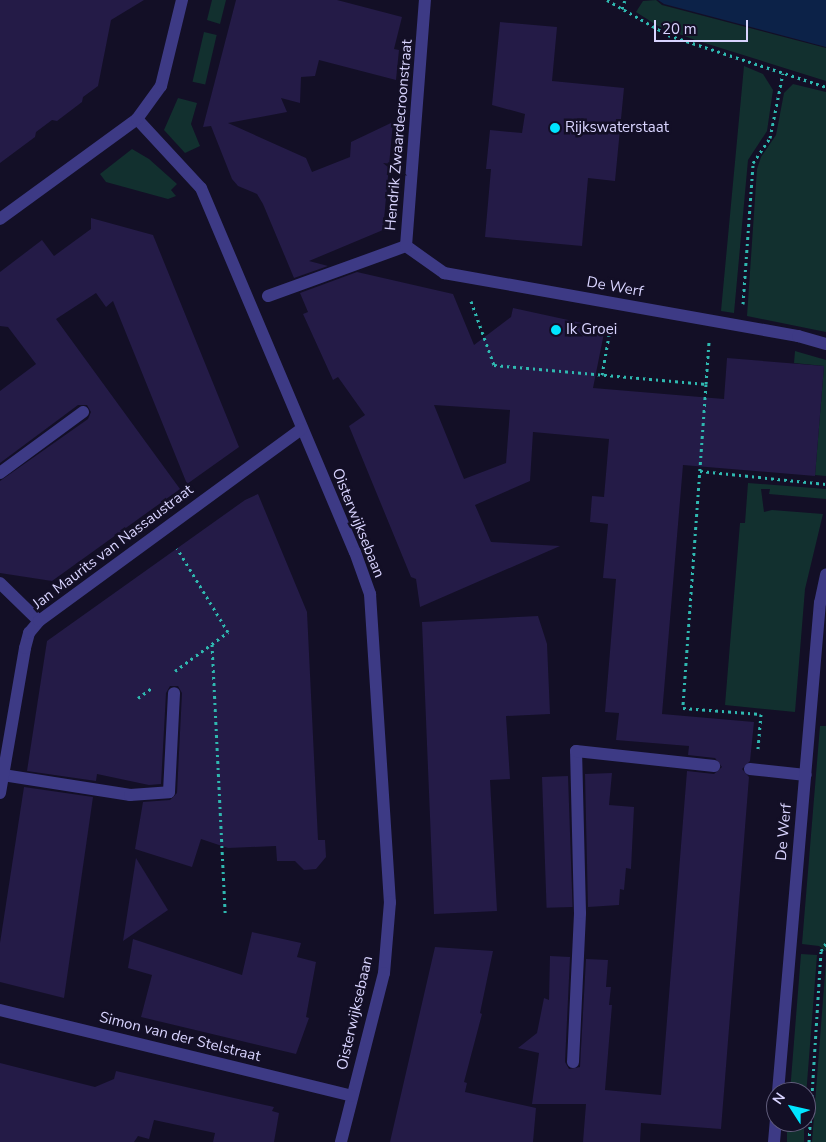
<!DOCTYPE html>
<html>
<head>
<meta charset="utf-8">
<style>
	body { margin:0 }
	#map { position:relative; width:826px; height:1142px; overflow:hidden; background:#130f26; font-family:"Nunito Sans",sans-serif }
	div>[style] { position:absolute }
	.green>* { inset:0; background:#12302f; transform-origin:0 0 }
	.water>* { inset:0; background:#0c2248 }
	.building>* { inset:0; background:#241b47; transform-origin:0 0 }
	.path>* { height:3px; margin-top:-1.5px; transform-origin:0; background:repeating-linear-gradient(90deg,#2fb8b0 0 2.5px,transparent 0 6.5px) }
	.lane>* { height:12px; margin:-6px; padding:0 6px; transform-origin:6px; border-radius:6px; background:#3d3a85 }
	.street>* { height:12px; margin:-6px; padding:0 6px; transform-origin:6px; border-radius:6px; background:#3d3a85 }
	.dots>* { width:14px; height:14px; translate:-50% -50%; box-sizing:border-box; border:2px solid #130f26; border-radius:50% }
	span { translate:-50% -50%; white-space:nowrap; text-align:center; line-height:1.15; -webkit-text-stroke:5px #130f26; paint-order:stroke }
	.poi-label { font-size:15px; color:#d9d4ff }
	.left { translate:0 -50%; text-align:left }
	.street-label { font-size:15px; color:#d9d4ff }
	.north { position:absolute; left:766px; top:1082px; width:50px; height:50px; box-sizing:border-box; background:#130f26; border:1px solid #625e7d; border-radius:50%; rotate:305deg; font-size:14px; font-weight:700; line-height:20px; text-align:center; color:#d9d4ff }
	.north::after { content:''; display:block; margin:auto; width:18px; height:22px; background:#00e5ff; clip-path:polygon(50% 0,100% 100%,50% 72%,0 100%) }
	.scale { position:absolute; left:654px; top:20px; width:94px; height:22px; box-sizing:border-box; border:2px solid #d9d4ff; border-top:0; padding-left:6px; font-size:15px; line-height:18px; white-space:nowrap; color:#d9d4ff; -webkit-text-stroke:4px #130f26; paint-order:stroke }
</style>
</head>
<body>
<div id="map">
	<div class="green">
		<i style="clip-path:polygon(212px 0,226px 0,220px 24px,207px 20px)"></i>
		<i style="clip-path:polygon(656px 0,662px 5px,826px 48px,826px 81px,695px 40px,658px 26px,636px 12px,643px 1px)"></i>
		<i style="left:204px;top:32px;width:13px;height:51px;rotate:13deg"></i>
		<i style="clip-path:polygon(744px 66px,763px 74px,773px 90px,767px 131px,748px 160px,734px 313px,721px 311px)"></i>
		<i style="clip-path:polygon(793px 84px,826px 92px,826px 332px,747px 316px,757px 169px,761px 157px,776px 135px,784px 93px)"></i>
		<i style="clip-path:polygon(178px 98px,197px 103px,191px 124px,200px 146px,185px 153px,164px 130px)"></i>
		<i style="clip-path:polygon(132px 149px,149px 159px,177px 184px,171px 190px,176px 196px,168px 199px,106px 182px,100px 174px)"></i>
		<i style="clip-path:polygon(795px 351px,826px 360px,826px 476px,815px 475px,824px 366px,794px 363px)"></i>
		<i style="clip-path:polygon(748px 483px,826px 489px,826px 499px,769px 494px,770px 489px,761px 489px,764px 512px,772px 510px,823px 514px,805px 589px,795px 712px,725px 705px,740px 523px,745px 523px)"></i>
		<i style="clip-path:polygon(820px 726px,826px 726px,826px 951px,819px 946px,802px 944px)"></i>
		<i style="clip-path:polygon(801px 954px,817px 955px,806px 1096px,806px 1092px,790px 1092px)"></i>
		<i style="clip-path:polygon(826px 961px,826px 1142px,812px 1142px)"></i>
		<i style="left:787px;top:1122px;width:17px;height:20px"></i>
	</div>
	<div class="water">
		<i style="clip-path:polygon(658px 0,826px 0,826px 47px,664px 4px)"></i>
	</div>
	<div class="building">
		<i style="clip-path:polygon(0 0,144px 0,111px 20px,98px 86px,83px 97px,82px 102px,57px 121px,52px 120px,36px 132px,35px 137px,0 163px)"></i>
		<i style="clip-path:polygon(236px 0,337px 0,402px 17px,394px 49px,399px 50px,396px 80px,319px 60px,315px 76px,301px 77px,300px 103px,281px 98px,287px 112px,228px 123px,306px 158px,312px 172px,350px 157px,351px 142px,393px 122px,383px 230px,309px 261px,328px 266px,294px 278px,263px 204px,257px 194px,238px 186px,232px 179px,211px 126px,203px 127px)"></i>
		<i style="clip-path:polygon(500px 22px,557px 27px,552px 81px,624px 88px,615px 181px,588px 178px,582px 246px,485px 237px,491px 169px,486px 169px,490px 130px,522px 133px,525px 114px,492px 105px)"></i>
		<i style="clip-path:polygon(91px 218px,153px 235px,239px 447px,187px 484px,113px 301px,106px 307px,96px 293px,56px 319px,180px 489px,52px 581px,0 573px,0 481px,88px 419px,91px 412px,87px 405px,78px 405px,0 463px,0 391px,36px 364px,8px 327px,0 326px,0 272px,42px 240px,54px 256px,91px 229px)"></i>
		<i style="clip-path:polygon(evenodd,357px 272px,453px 294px,474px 345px,511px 317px,513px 308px,605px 328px,593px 388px,724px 399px,727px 358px,824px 366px,815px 476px,683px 465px,662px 714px,754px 722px,750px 761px,742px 769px,749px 777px,721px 1129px,641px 1123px,640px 1142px,583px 1142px,586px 1104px,532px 1104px,539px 1053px,518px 1048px,537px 1033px,544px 998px,549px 1000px,550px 956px,570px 957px,565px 1062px,569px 1069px,580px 1067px,586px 959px,608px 960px,606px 987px,611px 987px,609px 1005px,612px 1005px,605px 1090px,661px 1095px,687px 771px,714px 774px,722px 767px,715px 758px,688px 755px,689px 746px,616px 740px,619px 713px,605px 712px,616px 579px,603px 578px,608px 524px,590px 522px,592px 496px,604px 497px,609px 439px,533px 432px,530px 481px,475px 505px,491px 542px,560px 546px,420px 607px,416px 579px,411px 577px,349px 426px,365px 415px,338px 377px,333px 380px,303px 314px,308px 312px,300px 293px,357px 272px,434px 405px,510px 410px,506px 463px,464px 479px,434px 405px)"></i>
		<i style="clip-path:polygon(258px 494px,307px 612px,318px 840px,325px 840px,326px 857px,316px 869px,304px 870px,295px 861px,277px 861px,276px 846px,228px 848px,201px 839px,192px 867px,135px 849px,143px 802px,170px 800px,177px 793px,182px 693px,178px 686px,170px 686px,166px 693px,161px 784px,149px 785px,97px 774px,96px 781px,27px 771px,47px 641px,245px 500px)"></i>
		<i style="clip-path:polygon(538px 616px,547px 644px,550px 714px,506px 716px,510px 779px,490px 780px,497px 911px,434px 914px,422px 622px)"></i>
		<i style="clip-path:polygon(612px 773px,609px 805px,634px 807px,631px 869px,626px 868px,624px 890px,620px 889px,619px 905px,588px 907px,585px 774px)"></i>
		<i style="left:568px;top:776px;width:131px;height:26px;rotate:88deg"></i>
		<i style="clip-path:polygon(24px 787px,93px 797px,64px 998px,0 982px,0 943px)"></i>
		<i style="clip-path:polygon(136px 858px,168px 910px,123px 941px)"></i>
		<i style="clip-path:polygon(252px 932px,301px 943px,297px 957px,316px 962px,306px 1017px,309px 1018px,296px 1054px,141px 1017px,152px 975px,128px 968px,133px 939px,242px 975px)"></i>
		<i style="clip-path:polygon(435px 947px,493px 951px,480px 1013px,482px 1014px,464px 1082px,467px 1083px,465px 1092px,536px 1108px,533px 1142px,390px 1142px)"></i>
		<i style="clip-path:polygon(0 1063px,95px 1087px,114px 1079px,116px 1071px,274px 1107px,272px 1111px,279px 1113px,274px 1142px,213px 1142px,215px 1133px,154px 1120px,149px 1139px,138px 1136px,134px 1142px,0 1142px)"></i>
	</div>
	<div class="path">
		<i style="left:607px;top:0;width:70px;rotate:29.8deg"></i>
		<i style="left:668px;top:35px;width:166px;rotate:18.2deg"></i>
		<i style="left:622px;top:9px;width:9px;rotate:-72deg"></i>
		<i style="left:471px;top:301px;width:68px;rotate:70.2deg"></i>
		<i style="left:494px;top:365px;width:213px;rotate:5.1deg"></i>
		<i style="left:706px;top:384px;width:42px;rotate:-85.9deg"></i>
		<i style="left:743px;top:304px;width:141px;rotate:-85.9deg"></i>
		<i style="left:753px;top:163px;width:30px;rotate:-56deg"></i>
		<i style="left:770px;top:138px;width:66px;rotate:-78.7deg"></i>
		<i style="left:602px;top:375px;width:52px;rotate:-80deg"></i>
		<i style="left:706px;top:384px;width:325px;rotate:94.1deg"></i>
		<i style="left:683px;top:708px;width:78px;rotate:4.4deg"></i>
		<i style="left:761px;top:714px;width:35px;rotate:95deg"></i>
		<i style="left:700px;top:471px;width:127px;rotate:5.9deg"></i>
		<i style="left:212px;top:644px;width:270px;rotate:87.2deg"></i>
		<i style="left:175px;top:671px;width:66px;rotate:-36.3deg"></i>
		<i style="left:228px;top:632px;width:98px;rotate:-121.3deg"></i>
		<i style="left:138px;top:698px;width:17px;rotate:-36deg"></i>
		<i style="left:809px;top:1142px;width:191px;rotate:-86.4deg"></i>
		<i style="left:821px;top:951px;width:9px;rotate:-58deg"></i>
	</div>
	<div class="lane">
		<i style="left:0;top:473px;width:103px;rotate:-36.3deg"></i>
		<i style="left:0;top:583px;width:54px;rotate:44.3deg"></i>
		<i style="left:750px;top:769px;width:56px;rotate:6.1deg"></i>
		<i style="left:3px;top:775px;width:129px;rotate:8.9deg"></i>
		<i style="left:130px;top:795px;width:39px;rotate:-4deg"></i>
		<i style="left:169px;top:792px;width:99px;rotate:-87.1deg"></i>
		<i style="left:573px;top:1062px;width:149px;rotate:-87.3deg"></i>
		<i style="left:580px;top:913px;width:162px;rotate:-91.4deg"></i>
		<i style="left:576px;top:751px;width:139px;rotate:6.2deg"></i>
	</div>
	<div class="street">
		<i style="left:137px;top:119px;width:94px;rotate:47.2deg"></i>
		<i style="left:201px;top:188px;width:395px;rotate:67.1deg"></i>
		<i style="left:355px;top:552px;width:45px;rotate:70.3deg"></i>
		<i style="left:370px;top:594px;width:309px;rotate:86.3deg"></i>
		<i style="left:390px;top:902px;width:71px;rotate:94.8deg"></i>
		<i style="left:384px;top:973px;width:174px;rotate:104.3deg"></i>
		<i style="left:0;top:219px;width:170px;rotate:-36.1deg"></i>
		<i style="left:137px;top:119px;width:41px;rotate:-54deg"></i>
		<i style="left:161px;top:86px;width:89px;rotate:-76.3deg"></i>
		<i style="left:406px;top:246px;width:47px;rotate:35.4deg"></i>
		<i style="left:444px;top:273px;width:360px;rotate:10.1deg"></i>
		<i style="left:798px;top:336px;width:29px;rotate:16deg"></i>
		<i style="left:268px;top:296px;width:147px;rotate:-19.9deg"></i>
		<i style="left:406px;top:246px;width:247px;rotate:-85.6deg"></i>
		<i style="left:0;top:793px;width:147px;rotate:-80.2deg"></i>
		<i style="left:25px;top:648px;width:16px;rotate:-75deg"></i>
		<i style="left:29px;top:633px;width:16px;rotate:-50deg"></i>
		<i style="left:39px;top:621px;width:325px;rotate:-36.2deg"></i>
		<i style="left:0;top:1010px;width:362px;rotate:13.7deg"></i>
		<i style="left:778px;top:1092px;width:491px;rotate:-85.1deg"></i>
		<i style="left:820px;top:603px;width:29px;rotate:-78deg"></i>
		<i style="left:774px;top:1142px;width:25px;rotate:-85deg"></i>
	</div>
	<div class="dots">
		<i style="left:555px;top:128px;background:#00e5ff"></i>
		<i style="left:556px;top:330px;background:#00e5ff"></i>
	</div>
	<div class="poi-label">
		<span class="left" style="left:565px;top:128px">Rijkswaterstaat</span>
		<span class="left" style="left:566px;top:330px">Ik Groei</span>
	</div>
	<div class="street-label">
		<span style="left:399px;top:135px;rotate:-85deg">Hendrik Zwaardecroonstraat</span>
		<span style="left:615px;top:287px;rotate:10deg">De Werf</span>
		<span style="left:358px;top:523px;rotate:68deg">Oisterwijksebaan</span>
		<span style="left:113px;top:547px;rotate:-37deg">Jan Maurits van Nassaustraat</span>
		<span style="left:784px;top:832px;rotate:-85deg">De Werf</span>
		<span style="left:355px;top:1013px;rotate:-77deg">Oisterwijksebaan</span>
		<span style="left:180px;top:1037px;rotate:14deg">Simon van der Stelstraat</span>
	</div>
	<div class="north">N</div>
	<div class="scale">20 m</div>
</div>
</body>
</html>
